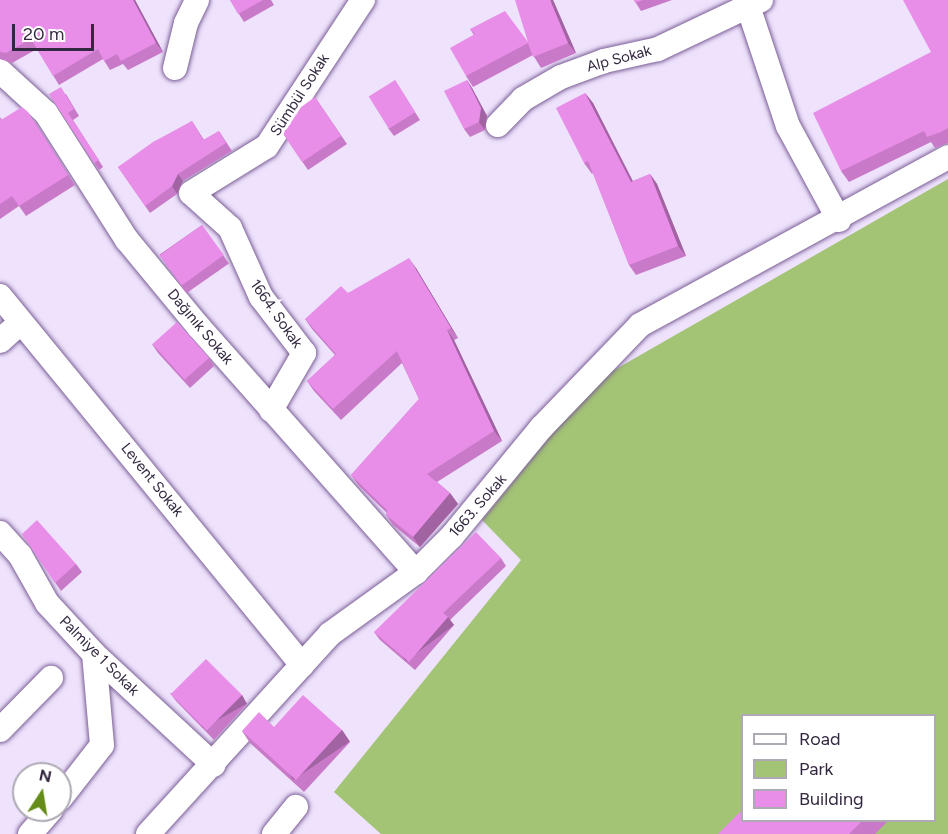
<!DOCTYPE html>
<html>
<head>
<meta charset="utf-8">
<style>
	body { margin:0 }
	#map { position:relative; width:948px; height:834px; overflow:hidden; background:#eee2fc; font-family:Figtree,sans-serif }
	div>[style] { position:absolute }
	.green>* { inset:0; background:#a3c375 }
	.roads { filter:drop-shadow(0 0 2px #7b5e96) drop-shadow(0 0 2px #7b5e96) }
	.minor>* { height:24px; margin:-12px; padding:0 12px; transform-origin:12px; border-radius:12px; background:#fff }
	.wall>* { inset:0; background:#c87ac8; transform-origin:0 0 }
	.shaded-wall>* { inset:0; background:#a263a2; transform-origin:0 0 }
	.building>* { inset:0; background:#e88ee8; transform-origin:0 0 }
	span { translate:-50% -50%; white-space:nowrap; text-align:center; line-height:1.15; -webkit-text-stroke:6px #fff; paint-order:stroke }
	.street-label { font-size:15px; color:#342840 }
	.legend { position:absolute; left:741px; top:714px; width:195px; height:108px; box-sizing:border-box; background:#fff; border:2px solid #aea9b3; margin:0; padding:8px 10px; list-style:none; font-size:18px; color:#342840 }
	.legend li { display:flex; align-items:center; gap:12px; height:30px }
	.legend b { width:30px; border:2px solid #aea9b3 }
	.north { position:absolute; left:12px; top:762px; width:60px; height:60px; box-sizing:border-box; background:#fff; border:2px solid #aea9b3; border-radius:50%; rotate:12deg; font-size:16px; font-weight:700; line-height:24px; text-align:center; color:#342840 }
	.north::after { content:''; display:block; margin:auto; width:21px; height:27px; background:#658c17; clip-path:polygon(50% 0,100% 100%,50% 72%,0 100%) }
	.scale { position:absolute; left:12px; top:24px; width:82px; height:27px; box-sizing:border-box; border:3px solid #342840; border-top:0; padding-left:8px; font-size:18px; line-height:21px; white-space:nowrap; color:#342840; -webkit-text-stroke:4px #fff; paint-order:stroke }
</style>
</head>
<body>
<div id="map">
	<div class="green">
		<i style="clip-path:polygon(evenodd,948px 179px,948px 834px,381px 834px,334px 792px,521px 560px,482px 520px,595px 381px,948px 179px,742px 716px,934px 716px,934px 820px,742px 820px,742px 716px)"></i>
	</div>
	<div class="roads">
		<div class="minor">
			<i style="left:746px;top:0;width:133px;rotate:71.6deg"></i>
			<i style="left:788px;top:126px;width:107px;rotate:61.5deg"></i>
			<i style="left:175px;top:68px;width:46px;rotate:-76.3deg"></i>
			<i style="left:186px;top:23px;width:25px;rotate:-64deg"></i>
			<i style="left:0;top:71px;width:62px;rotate:42.4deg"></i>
			<i style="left:46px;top:113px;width:151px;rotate:57.5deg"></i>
			<i style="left:127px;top:240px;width:112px;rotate:50.5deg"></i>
			<i style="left:198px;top:326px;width:329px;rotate:48.5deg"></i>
			<i style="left:498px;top:125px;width:36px;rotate:-46deg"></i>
			<i style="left:523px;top:99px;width:44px;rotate:-30.1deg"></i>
			<i style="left:561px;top:77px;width:46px;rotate:-20.4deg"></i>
			<i style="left:604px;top:61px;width:55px;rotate:-12.5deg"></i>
			<i style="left:658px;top:49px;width:114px;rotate:-25.4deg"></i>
			<i style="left:0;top:296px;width:477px;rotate:50.7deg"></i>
			<i style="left:0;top:341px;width:28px;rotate:-42deg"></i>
			<i style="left:271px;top:410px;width:66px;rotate:-59.9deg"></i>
			<i style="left:304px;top:353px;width:71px;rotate:-127.5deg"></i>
			<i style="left:261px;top:297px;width:76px;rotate:-114.2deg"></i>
			<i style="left:230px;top:228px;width:52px;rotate:-138.1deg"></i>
			<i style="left:191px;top:193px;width:89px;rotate:-31.7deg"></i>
			<i style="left:267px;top:146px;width:175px;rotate:-56.7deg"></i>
			<i style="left:0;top:533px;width:30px;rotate:48deg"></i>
			<i style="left:20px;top:555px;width:55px;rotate:60.6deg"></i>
			<i style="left:47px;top:603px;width:69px;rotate:47.3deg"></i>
			<i style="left:94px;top:654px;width:163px;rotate:42.8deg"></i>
			<i style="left:0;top:730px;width:73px;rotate:-45.6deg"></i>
			<i style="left:60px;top:799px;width:68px;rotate:-52.1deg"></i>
			<i style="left:102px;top:745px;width:91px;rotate:-95deg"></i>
			<i style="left:30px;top:834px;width:32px;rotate:-49deg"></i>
			<i style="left:148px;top:834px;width:270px;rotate:-47.7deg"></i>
			<i style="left:330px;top:634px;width:106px;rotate:-35.8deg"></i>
			<i style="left:416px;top:572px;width:51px;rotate:-45deg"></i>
			<i style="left:452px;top:536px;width:141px;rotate:-50.5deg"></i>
			<i style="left:542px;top:427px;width:141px;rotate:-46.1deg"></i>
			<i style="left:640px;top:325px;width:351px;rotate:-28.6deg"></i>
			<i style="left:274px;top:834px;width:35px;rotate:-51deg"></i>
		</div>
	</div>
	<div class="wall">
		<i style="clip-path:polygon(0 0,135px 0,163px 52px,128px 70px,123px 64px,110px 70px,103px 59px,59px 85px,37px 49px,12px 63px,0 59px)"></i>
		<i style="clip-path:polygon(230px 0,271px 0,274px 5px,244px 22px)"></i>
		<i style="clip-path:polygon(553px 0,576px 53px,541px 68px,533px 55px,473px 87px,466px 76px,474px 35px,470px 29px,528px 42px)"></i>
		<i style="clip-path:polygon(634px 0,672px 0,641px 11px)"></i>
		<i style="clip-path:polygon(948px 0,948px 143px,935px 148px,931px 142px,849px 182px,841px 171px,931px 52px)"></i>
		<i style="clip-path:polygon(395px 80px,420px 120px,394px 136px,388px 128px)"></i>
		<i style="clip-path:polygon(467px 80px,472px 88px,487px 116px,485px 130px,470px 137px,464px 129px)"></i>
		<i style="clip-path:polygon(585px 93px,593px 103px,633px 181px,650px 174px,657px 184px,686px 256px,636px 275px,629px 265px,593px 173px,592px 174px,584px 163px)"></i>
		<i style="clip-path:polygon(49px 94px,66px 94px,79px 116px,73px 120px,103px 167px,99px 170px)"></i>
		<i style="clip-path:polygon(315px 97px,347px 144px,308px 170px,282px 132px)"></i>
		<i style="clip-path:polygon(0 117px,2px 120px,35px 122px,75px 185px,26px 216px,19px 206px,0 219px)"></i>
		<i style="clip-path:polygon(192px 121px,204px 140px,219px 131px,232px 151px,183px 181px,177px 194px,150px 213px,118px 167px)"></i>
		<i style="left:202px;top:225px;width:47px;height:52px;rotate:55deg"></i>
		<i style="clip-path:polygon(416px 268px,458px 338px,454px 340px,502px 441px,437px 482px,450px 493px,458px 504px,420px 547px,393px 525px,386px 515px,387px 513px,359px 486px,351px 475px,419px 399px,402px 363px,341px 420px,314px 391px,307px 381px,335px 355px,312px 329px,305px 319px,348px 293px)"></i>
		<i style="clip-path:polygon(152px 344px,209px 358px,214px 366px,190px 388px,158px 353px)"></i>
		<i style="clip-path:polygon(22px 534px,76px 564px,82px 572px,61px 591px)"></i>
		<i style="clip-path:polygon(501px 558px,506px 566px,450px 620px,454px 625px,415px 670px,380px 640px,374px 632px)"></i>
		<i style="clip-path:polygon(170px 693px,242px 695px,247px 704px,214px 740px,176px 701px)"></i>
		<i style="clip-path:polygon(274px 727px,342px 730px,350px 742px,304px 792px,250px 743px,242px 731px)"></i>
		<i style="clip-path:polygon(742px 820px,889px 820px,875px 834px,718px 834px)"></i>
	</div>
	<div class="shaded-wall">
		<i style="clip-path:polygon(133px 0,135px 0,163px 52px,156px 43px)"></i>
		<i style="clip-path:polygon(550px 0,553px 0,576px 53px,568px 43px)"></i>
		<i style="clip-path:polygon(467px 80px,472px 88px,487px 116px,485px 130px,479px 122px)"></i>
		<i style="clip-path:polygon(585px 93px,593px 103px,638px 192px,631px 182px)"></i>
		<i style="clip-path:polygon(178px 174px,183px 181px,177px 194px,172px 186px)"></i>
		<i style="clip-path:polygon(650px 174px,657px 184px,686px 256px,678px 246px)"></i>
		<i style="clip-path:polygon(409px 258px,416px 268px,458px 338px,451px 328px)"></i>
		<i style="clip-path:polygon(447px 330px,454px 340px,502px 441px,494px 431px)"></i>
		<i style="clip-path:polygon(450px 493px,458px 504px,420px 547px,413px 537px)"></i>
		<i style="left:448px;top:617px;width:10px;height:60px;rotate:53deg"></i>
		<i style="left:242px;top:695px;width:10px;height:50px;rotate:61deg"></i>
		<i style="left:342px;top:730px;width:14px;height:68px;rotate:56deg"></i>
	</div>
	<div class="building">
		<i style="clip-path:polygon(0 0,133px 0,156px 43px,121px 61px,117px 54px,104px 61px,98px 49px,53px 76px,31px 39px,6px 53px,0 52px)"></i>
		<i style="clip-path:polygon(230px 0,263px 0,238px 14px)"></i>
		<i style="clip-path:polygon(515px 0,550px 0,568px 43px,533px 57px,528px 43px,466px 76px,450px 48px,475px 34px,470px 29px,505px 11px,528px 42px)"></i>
		<i style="clip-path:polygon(634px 0,643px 0,635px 3px)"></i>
		<i style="clip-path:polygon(903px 0,948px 0,948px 128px,941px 132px,927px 137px,924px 131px,841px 171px,813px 113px,931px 52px)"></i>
		<i style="left:395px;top:80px;width:38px;height:31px;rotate:58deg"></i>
		<i style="clip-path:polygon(467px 80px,481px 108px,479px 122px,464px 129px,444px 91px)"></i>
		<i style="clip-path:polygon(61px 87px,74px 109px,68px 113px,99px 160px,94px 163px,49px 94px)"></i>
		<i style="clip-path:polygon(585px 93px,631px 182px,650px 174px,678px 246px,629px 265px,588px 161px,584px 163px,556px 108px)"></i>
		<i style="clip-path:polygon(315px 97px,341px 136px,302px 162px,282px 132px,297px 110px)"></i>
		<i style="clip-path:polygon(22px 107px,28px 112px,68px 175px,19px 206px,12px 196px,0 204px,0 118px,1px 120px)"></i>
		<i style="clip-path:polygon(192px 121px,203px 140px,219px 131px,226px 143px,178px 174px,172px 186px,145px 206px,118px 167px,153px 142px)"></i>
		<i style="left:202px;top:225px;width:37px;height:52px;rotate:54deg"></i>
		<i style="clip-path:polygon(409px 258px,451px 328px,447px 330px,494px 431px,427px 474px,450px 493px,413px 537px,386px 515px,387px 510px,351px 475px,419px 399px,397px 351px,333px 409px,307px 381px,336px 354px,305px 319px,341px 286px,348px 293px)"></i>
		<i style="left:177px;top:322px;width:48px;height:33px;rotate:48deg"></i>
		<i style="clip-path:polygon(37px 520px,76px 564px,55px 583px,22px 534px)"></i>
		<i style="clip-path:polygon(476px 532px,501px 558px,443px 613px,448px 617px,409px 662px,374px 632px)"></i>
		<i style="left:206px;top:659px;width:51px;height:50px;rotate:45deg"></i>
		<i style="clip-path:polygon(303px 695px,342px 730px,296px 780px,242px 731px,259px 712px,274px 727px)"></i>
		<i style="clip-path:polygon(742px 810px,742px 820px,863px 820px,849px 834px,718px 834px)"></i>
	</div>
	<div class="street-label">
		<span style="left:619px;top:59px;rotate:-15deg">Alp Sokak</span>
		<span style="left:300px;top:95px;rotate:-57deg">Sümbül Sokak</span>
		<span style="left:276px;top:314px;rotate:55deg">1664. Sokak</span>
		<span style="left:200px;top:327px;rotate:50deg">Dağınık Sokak</span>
		<span style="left:152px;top:480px;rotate:51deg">Levent Sokak</span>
		<span style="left:478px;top:506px;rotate:-49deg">1663. Sokak</span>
		<span style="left:99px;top:656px;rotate:45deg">Palmiye 1 Sokak</span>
	</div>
	<ul class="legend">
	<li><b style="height:8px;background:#fff"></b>Road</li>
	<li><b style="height:16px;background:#a3c375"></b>Park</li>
	<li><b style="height:16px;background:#e88ee8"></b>Building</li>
	</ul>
	<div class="north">N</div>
	<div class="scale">20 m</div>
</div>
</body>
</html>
